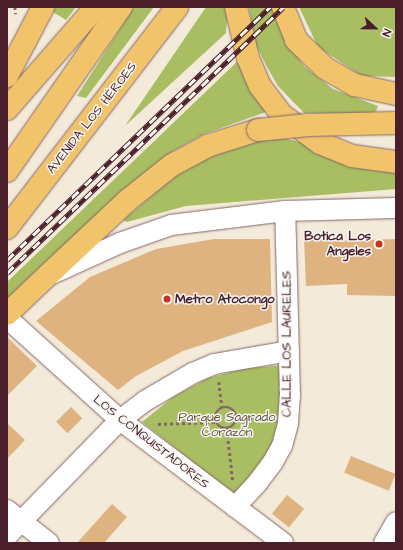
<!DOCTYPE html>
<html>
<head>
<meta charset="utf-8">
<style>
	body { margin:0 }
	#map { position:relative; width:403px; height:550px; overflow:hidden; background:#f3ead9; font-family:"Architects Daughter",sans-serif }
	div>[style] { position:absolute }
	.green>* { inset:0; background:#a9be62 }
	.building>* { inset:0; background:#deb380; transform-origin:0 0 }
	.path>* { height:2.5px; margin-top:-1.25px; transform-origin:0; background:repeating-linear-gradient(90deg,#856668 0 3px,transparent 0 6px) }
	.path>.ring { margin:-1.25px; padding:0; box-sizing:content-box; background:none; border:2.5px solid #856668; border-radius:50% }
	.roads { filter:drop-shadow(0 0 1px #856668) drop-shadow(0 0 1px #856668) }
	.minor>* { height:20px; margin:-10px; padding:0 10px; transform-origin:10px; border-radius:10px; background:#fff }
	.major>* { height:22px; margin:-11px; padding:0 11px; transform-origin:11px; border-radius:11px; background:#f1c36a }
	.highway>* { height:22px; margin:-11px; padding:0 11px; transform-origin:11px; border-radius:11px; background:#f1c36a }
	.rail>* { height:4.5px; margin-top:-2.25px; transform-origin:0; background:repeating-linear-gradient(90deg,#f6f6f2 0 9px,#4a1f2b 0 18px); box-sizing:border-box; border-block:1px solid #4a1f2b }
	.bridges { filter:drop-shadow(0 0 1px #856668) drop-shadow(0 0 1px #856668) }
	.highway-bridge>* { height:22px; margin:-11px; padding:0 11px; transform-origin:11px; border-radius:11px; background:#f1c36a }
	.dots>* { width:11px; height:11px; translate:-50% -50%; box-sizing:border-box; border:2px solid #f6f6f2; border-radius:50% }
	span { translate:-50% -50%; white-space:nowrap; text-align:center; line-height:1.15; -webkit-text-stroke:3px #f6f6f2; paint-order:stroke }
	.street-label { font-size:13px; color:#4a1f2b }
	.poi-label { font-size:13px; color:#4a1f2b; font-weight:700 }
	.right { translate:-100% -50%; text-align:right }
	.left { translate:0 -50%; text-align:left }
	.park-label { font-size:13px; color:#664f3c }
	.frame { position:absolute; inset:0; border:8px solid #4a1f2b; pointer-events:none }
	.north { position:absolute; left:355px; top:8px; width:40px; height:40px; -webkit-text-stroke:3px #f6f6f2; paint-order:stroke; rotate:112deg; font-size:11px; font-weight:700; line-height:16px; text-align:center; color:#4a1f2b }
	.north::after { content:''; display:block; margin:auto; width:14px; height:18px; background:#4a1f2b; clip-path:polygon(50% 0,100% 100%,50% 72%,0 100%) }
</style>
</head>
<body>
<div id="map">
	<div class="green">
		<i style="clip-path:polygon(55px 7px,76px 7px,66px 20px,53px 12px)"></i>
		<i style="clip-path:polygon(134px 7px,154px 7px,86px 98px,77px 96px)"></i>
		<i style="clip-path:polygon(206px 7px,228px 7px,226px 33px,125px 126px)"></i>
		<i style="clip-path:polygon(249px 7px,274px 7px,287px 42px,304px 66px,333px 89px,378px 106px,376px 111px,372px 113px,304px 113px,278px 86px,267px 67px,256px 45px)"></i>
		<i style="clip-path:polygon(299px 7px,396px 7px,396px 77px,362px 76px,318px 47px)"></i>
		<i style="clip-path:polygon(241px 58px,269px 111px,204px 134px,173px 151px,128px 186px,7px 303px,7px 282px)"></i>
		<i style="clip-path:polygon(274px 135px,396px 169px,396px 189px,186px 206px,127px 222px,123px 220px,204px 152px)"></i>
		<i style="clip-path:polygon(285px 365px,283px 415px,273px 448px,236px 496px,142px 422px,173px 397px,208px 378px,246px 368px)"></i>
	</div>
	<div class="building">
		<i style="clip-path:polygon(325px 236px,325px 241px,396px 239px,396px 296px,347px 295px,347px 284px,306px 286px,304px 237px)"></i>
		<i style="clip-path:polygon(214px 239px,270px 239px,272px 322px,183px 351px,136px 376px,118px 390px,36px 321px,90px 277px,156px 249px)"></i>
		<i style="clip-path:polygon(7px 337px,37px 366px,7px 396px)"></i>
		<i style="left:71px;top:407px;width:16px;height:21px;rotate:45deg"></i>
		<i style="clip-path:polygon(7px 423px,25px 440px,7px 459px)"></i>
		<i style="left:351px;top:456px;width:48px;height:18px;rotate:22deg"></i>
		<i style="left:287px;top:495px;width:22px;height:24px;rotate:39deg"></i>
		<i style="clip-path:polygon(112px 504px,127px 517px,104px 543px,77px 543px)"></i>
	</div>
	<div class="path">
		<i style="left:15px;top:7px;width:7px;rotate:82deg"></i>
		<i style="left:219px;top:382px;width:25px;rotate:83deg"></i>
		<i class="ring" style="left:215px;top:407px;width:19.5px;height:19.5px"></i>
		<i style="left:237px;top:419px;width:33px;rotate:-3deg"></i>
		<i style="left:158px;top:424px;width:57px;rotate:-2deg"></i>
		<i style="left:227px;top:429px;width:53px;rotate:83.5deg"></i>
	</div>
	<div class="roads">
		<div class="minor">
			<i style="left:52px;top:274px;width:75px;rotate:-24.5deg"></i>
			<i style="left:120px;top:243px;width:54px;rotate:-19.4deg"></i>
			<i style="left:171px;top:225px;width:115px;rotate:-7deg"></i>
			<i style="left:285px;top:211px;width:111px;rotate:-1.5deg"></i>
			<i style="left:7px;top:318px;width:152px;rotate:42.1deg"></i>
			<i style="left:120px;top:420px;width:204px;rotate:37deg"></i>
			<i style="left:235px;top:507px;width:34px;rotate:-47deg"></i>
			<i style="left:258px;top:482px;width:25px;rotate:-53deg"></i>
			<i style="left:273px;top:462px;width:18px;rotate:-61deg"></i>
			<i style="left:282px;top:446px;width:24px;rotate:-75deg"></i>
			<i style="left:288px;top:423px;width:27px;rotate:-86deg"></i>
			<i style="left:290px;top:396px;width:185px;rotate:-91.5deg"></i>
			<i style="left:7px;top:510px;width:53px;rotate:38.2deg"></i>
			<i style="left:7px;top:536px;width:162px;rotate:-45.8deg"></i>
			<i style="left:120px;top:420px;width:31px;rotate:-37deg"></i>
			<i style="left:145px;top:401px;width:56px;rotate:-30.3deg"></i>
			<i style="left:193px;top:373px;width:23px;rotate:-23deg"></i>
			<i style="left:214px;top:364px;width:76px;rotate:-9.8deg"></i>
			<i style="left:384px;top:543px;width:24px;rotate:-60deg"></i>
		</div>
		<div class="major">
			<i style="left:236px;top:7px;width:52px;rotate:76.8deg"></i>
			<i style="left:248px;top:58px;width:30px;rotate:67deg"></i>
			<i style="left:260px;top:86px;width:36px;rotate:53deg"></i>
			<i style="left:282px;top:115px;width:47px;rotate:36.4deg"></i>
			<i style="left:320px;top:143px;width:35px;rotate:22deg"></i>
			<i style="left:352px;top:156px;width:44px;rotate:7.8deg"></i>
			<i style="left:7px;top:109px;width:135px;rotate:-48.9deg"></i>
			<i style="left:7px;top:171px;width:200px;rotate:-55.2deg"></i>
			<i style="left:7px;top:228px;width:279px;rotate:-52.4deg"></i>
			<i style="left:7px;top:314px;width:55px;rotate:-43.5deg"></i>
		</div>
		<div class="highway">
			<i style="left:283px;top:7px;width:35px;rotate:68deg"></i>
			<i style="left:296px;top:40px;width:40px;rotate:44deg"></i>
			<i style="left:325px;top:68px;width:34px;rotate:30deg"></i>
			<i style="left:355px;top:85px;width:42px;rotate:12.4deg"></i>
			<i style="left:7px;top:76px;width:78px;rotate:-62.4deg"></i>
			<i style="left:47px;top:276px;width:111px;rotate:-43.2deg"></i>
			<i style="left:128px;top:200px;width:56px;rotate:-38.5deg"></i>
			<i style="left:172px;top:165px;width:40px;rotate:-28deg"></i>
			<i style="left:207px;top:146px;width:53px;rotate:-17.4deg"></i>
		</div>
	</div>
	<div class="rail">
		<i style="left:7px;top:260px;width:365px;rotate:-43.9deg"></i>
		<i style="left:7px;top:273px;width:383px;rotate:-43.9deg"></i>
	</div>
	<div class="bridges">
		<div class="highway-bridge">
			<i style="left:258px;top:130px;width:50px;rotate:-5.7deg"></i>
			<i style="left:308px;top:125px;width:88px;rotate:-1.3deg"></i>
		</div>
	</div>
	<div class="dots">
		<i style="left:379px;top:244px;background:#c8321e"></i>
		<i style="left:167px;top:299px;background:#c8321e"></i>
	</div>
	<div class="street-label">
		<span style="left:92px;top:118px;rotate:-52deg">AVENIDA LOS HÉROES</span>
		<span style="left:287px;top:344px;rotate:-90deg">CALLE LOS LAURELES</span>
		<span style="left:151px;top:442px;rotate:38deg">LOS CONQUISTADORES</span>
	</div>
	<div class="poi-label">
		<span class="right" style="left:371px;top:244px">Botica Los<br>Angeles</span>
		<span class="left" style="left:175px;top:299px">Metro Atocongo</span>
	</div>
	<div class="park-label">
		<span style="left:227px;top:425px">Parque Sagrado<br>Corazón</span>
	</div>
	<div class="frame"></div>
	<div class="north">N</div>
</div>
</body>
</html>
